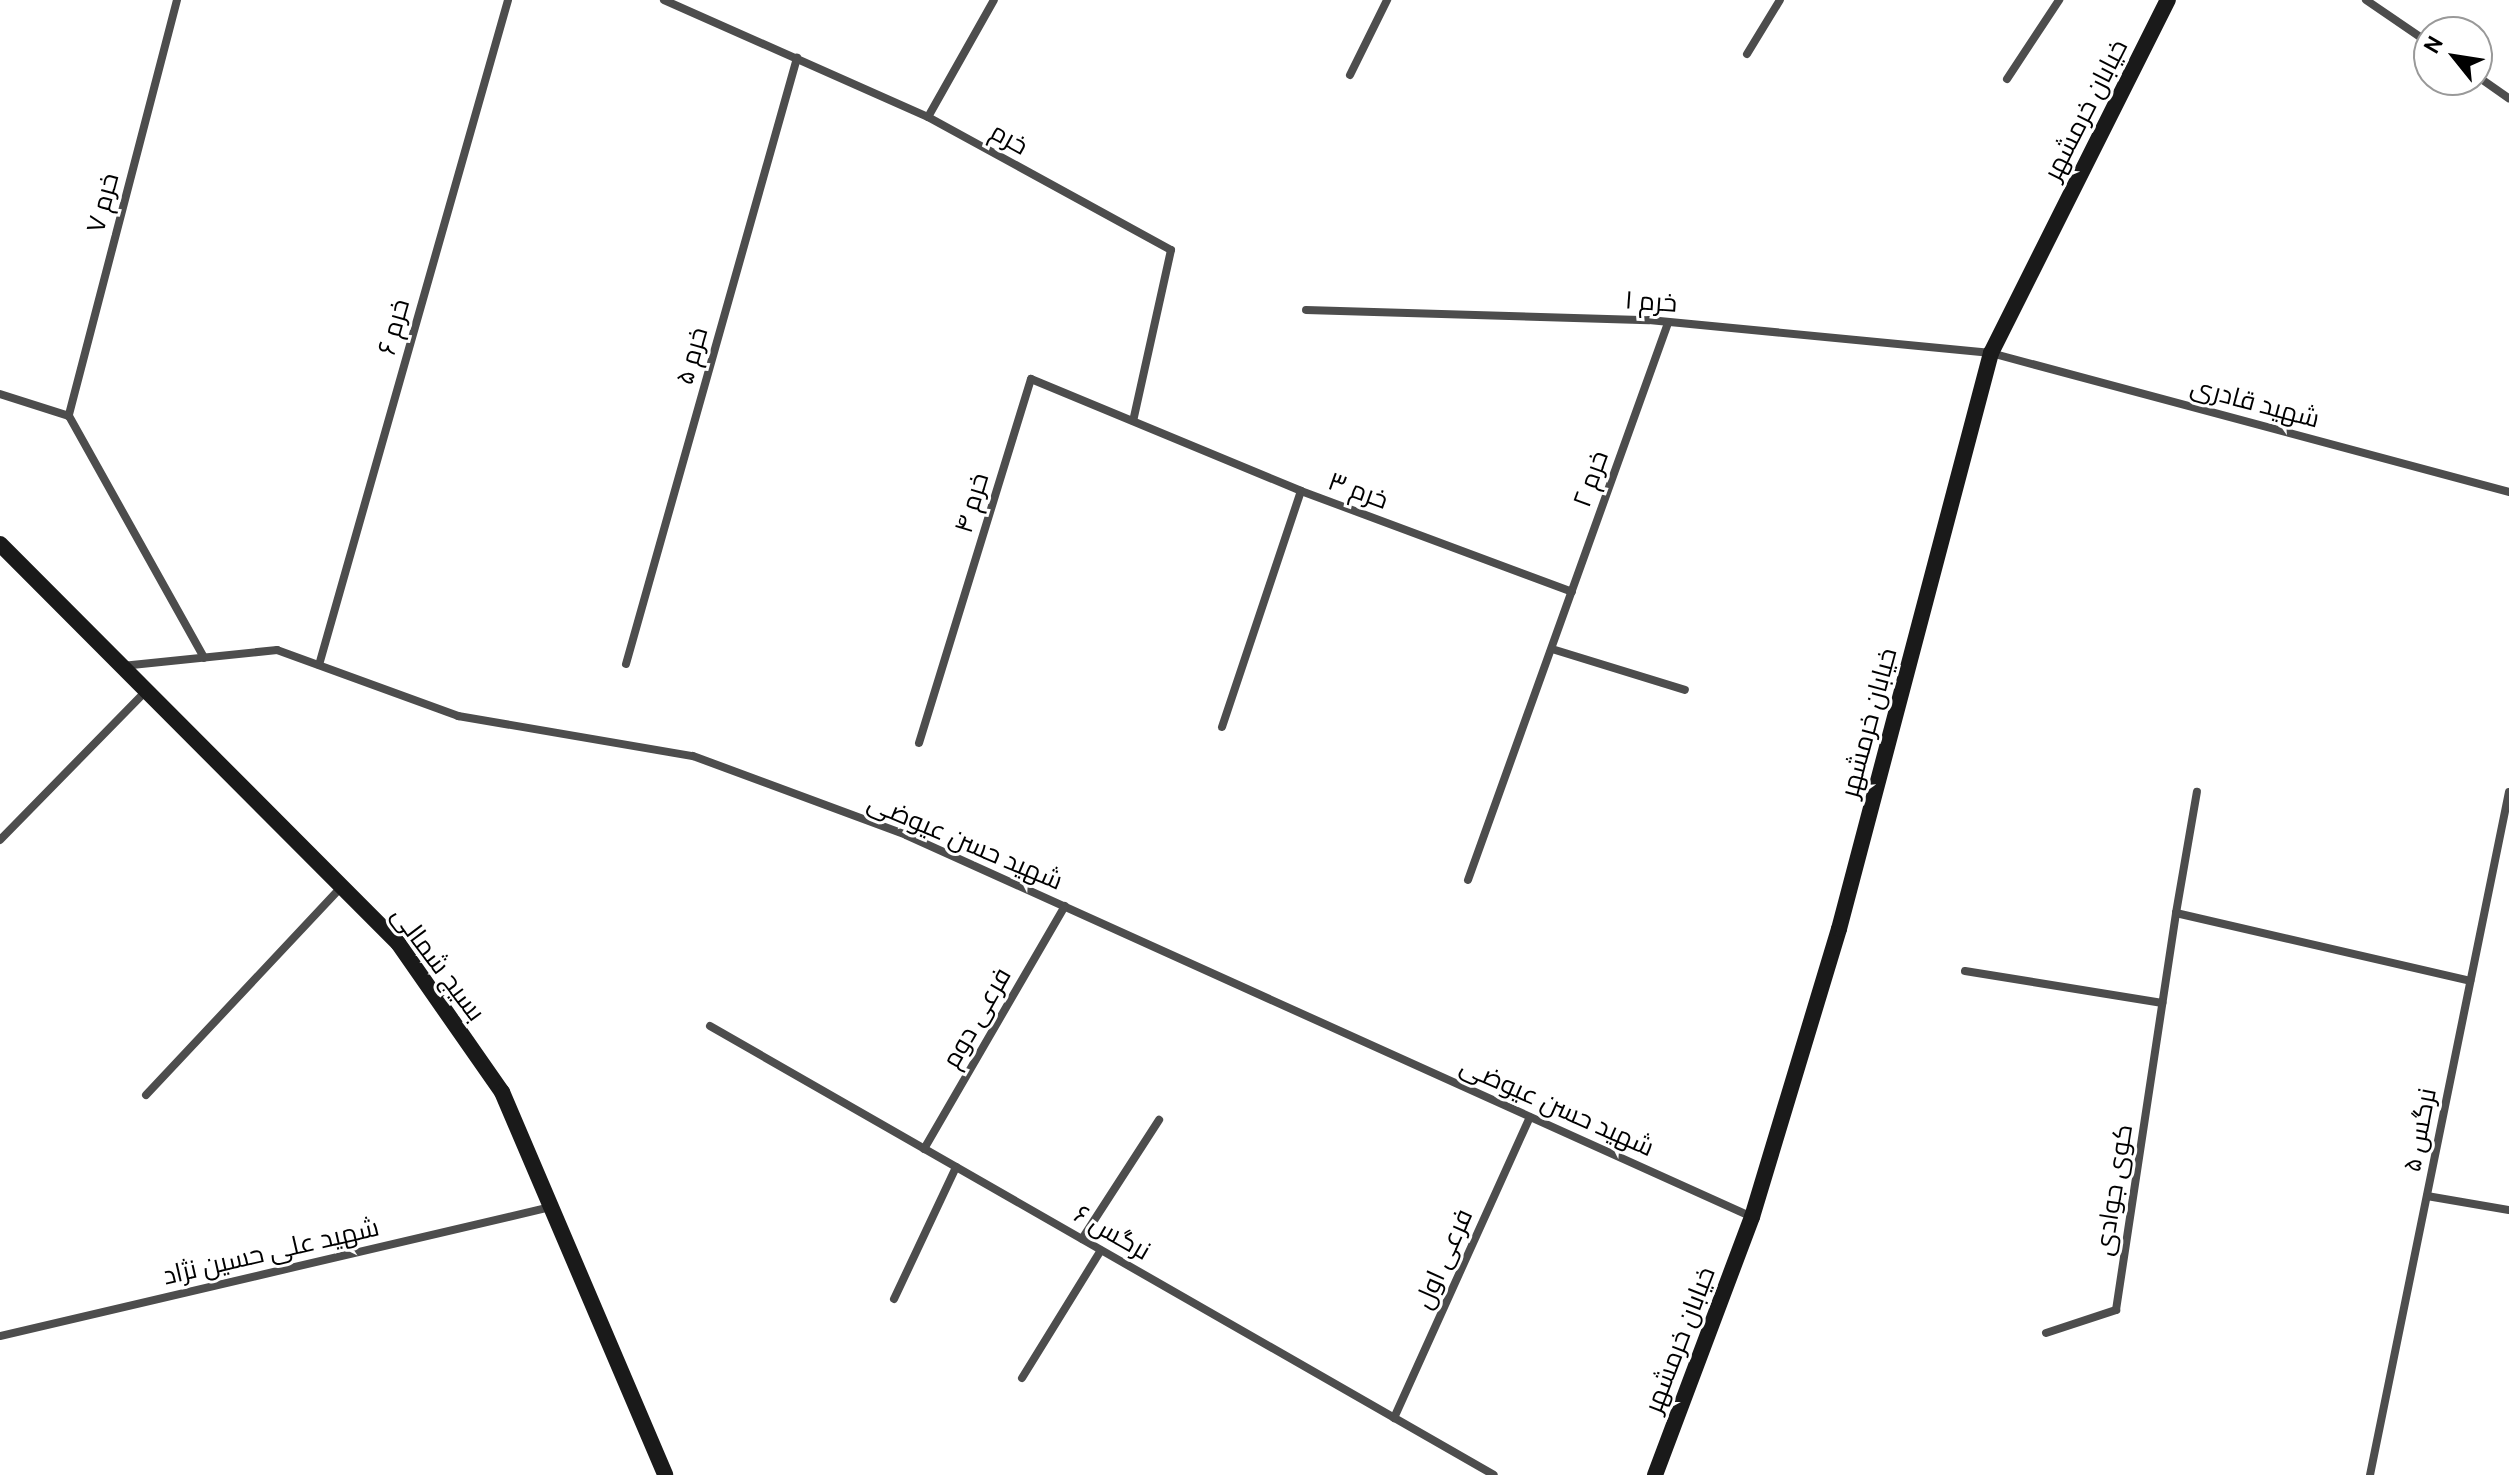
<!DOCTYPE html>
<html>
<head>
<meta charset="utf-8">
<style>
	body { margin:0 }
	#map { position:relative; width:2509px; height:1475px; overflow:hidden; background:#fff; font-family:Cabin,Cairo,sans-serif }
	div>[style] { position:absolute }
	.street>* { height:8px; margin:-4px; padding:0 4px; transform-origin:4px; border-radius:4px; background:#4d4d4d }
	.secondary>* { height:16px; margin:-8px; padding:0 8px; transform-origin:8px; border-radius:8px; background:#1a1a1a }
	span { translate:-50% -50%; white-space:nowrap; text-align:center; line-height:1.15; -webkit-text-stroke:6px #fff; paint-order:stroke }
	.street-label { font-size:26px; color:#000 }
	.north { position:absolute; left:2413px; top:16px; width:80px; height:80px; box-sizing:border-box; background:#fff; border:2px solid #999; border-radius:50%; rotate:300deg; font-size:22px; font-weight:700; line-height:32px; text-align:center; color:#000 }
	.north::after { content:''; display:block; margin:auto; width:28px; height:36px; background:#000; clip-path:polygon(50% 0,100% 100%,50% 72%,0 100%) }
</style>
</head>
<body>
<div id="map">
	<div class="street">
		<i style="left:177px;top:0;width:430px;rotate:104.6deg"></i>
		<i style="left:69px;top:416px;width:277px;rotate:60.8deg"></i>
		<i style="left:664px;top:0;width:289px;rotate:23.9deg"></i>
		<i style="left:928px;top:117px;width:277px;rotate:28.7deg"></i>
		<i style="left:1171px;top:250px;width:175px;rotate:102.5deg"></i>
		<i style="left:2366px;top:0;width:76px;rotate:34.3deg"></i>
		<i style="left:1747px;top:54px;width:63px;rotate:-58.6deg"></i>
		<i style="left:1350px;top:75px;width:84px;rotate:-63.7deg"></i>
		<i style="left:2477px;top:76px;width:39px;rotate:35deg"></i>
		<i style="left:2007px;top:79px;width:95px;rotate:-56.6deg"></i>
		<i style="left:928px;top:117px;width:134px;rotate:-60.6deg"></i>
		<i style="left:1306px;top:310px;width:343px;rotate:1.7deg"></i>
		<i style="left:1649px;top:320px;width:344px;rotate:5.5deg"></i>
		<i style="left:1991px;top:353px;width:536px;rotate:15.02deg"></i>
		<i style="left:0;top:394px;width:72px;rotate:17.7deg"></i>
		<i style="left:1552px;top:649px;width:139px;rotate:17.1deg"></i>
		<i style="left:626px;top:664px;width:630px;rotate:-74.24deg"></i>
		<i style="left:319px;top:665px;width:691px;rotate:-74.13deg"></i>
		<i style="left:122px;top:666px;width:156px;rotate:-5.9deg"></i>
		<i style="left:277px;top:650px;width:193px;rotate:20deg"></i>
		<i style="left:458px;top:716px;width:238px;rotate:9.7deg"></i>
		<i style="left:693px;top:756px;width:227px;rotate:20.3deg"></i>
		<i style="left:906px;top:835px;width:928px;rotate:24.3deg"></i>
		<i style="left:1222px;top:727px;width:249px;rotate:-71.5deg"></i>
		<i style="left:919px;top:743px;width:381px;rotate:-72.9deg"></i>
		<i style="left:1031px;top:379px;width:292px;rotate:22.5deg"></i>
		<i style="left:1301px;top:491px;width:289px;rotate:20.4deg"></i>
		<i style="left:0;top:840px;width:209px;rotate:-45.6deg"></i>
		<i style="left:1468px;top:880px;width:592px;rotate:-70.25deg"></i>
		<i style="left:2176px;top:913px;width:123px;rotate:-80.2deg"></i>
		<i style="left:1965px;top:971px;width:200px;rotate:9.2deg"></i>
		<i style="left:710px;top:1026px;width:903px;rotate:29.8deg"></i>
		<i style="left:146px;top:1095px;width:287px;rotate:-46.8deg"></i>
		<i style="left:924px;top:1149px;width:281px;rotate:-59.9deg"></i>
		<i style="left:2427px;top:1196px;width:83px;rotate:9.7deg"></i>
		<i style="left:1082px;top:1239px;width:142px;rotate:-57.1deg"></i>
		<i style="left:894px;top:1299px;width:146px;rotate:-64.8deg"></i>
		<i style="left:2046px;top:1333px;width:74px;rotate:-18.2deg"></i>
		<i style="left:2116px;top:1310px;width:402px;rotate:-81.4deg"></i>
		<i style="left:2176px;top:913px;width:302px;rotate:13deg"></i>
		<i style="left:0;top:1336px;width:566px;rotate:-13.18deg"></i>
		<i style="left:1022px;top:1378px;width:150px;rotate:-58.3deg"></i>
		<i style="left:1394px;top:1418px;width:330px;rotate:-65.7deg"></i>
		<i style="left:2370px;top:1475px;width:697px;rotate:-78.5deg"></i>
	</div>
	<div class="secondary">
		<i style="left:0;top:544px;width:564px;rotate:45.07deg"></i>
		<i style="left:398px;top:943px;width:182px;rotate:55.1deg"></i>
		<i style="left:502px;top:1092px;width:416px;rotate:66.9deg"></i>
		<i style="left:1655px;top:1475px;width:276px;rotate:-69.4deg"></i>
		<i style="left:1752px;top:1217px;width:301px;rotate:-73.2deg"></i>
		<i style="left:1839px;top:929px;width:596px;rotate:-75.22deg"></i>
		<i style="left:1991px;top:353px;width:395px;rotate:-63.4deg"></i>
	</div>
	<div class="street-label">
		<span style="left:2086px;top:110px;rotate:-63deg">خیابان خرمشهر</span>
		<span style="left:1009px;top:139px;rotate:29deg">خرم</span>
		<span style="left:103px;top:203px;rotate:-75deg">خرم ۷</span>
		<span style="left:1651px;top:302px;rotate:4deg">خرم ۱</span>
		<span style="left:394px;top:327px;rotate:-74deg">خرم ۶</span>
		<span style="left:692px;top:356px;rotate:-74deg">خرم ۵</span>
		<span style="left:2255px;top:403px;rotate:15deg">شهید قادری</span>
		<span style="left:1591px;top:479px;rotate:-70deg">خرم ۲</span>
		<span style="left:1358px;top:491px;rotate:20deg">خرم ۳</span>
		<span style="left:972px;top:503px;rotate:-73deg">خرم ۴</span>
		<span style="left:1869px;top:723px;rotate:-75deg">خیابان خرمشهر</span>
		<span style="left:965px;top:842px;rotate:23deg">شهید حسن عیوضی</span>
		<span style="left:438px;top:964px;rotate:53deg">بسیج شمالی</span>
		<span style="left:977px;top:1018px;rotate:-60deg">فرعی دوم</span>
		<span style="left:1557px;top:1107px;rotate:24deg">شهید حسن عیوضی</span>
		<span style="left:2420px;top:1130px;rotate:-79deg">نرگس ۵</span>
		<span style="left:2114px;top:1190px;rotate:-81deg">کوی جوادی</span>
		<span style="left:1112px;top:1233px;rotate:30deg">نرگس ۶</span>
		<span style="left:271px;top:1252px;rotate:-13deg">شهید علی حسین نژاد</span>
		<span style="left:1444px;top:1259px;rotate:-66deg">فرعی اول</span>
		<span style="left:1680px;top:1340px;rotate:-69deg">خیابان خرمشهر</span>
	</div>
	<div class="north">N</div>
</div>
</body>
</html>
